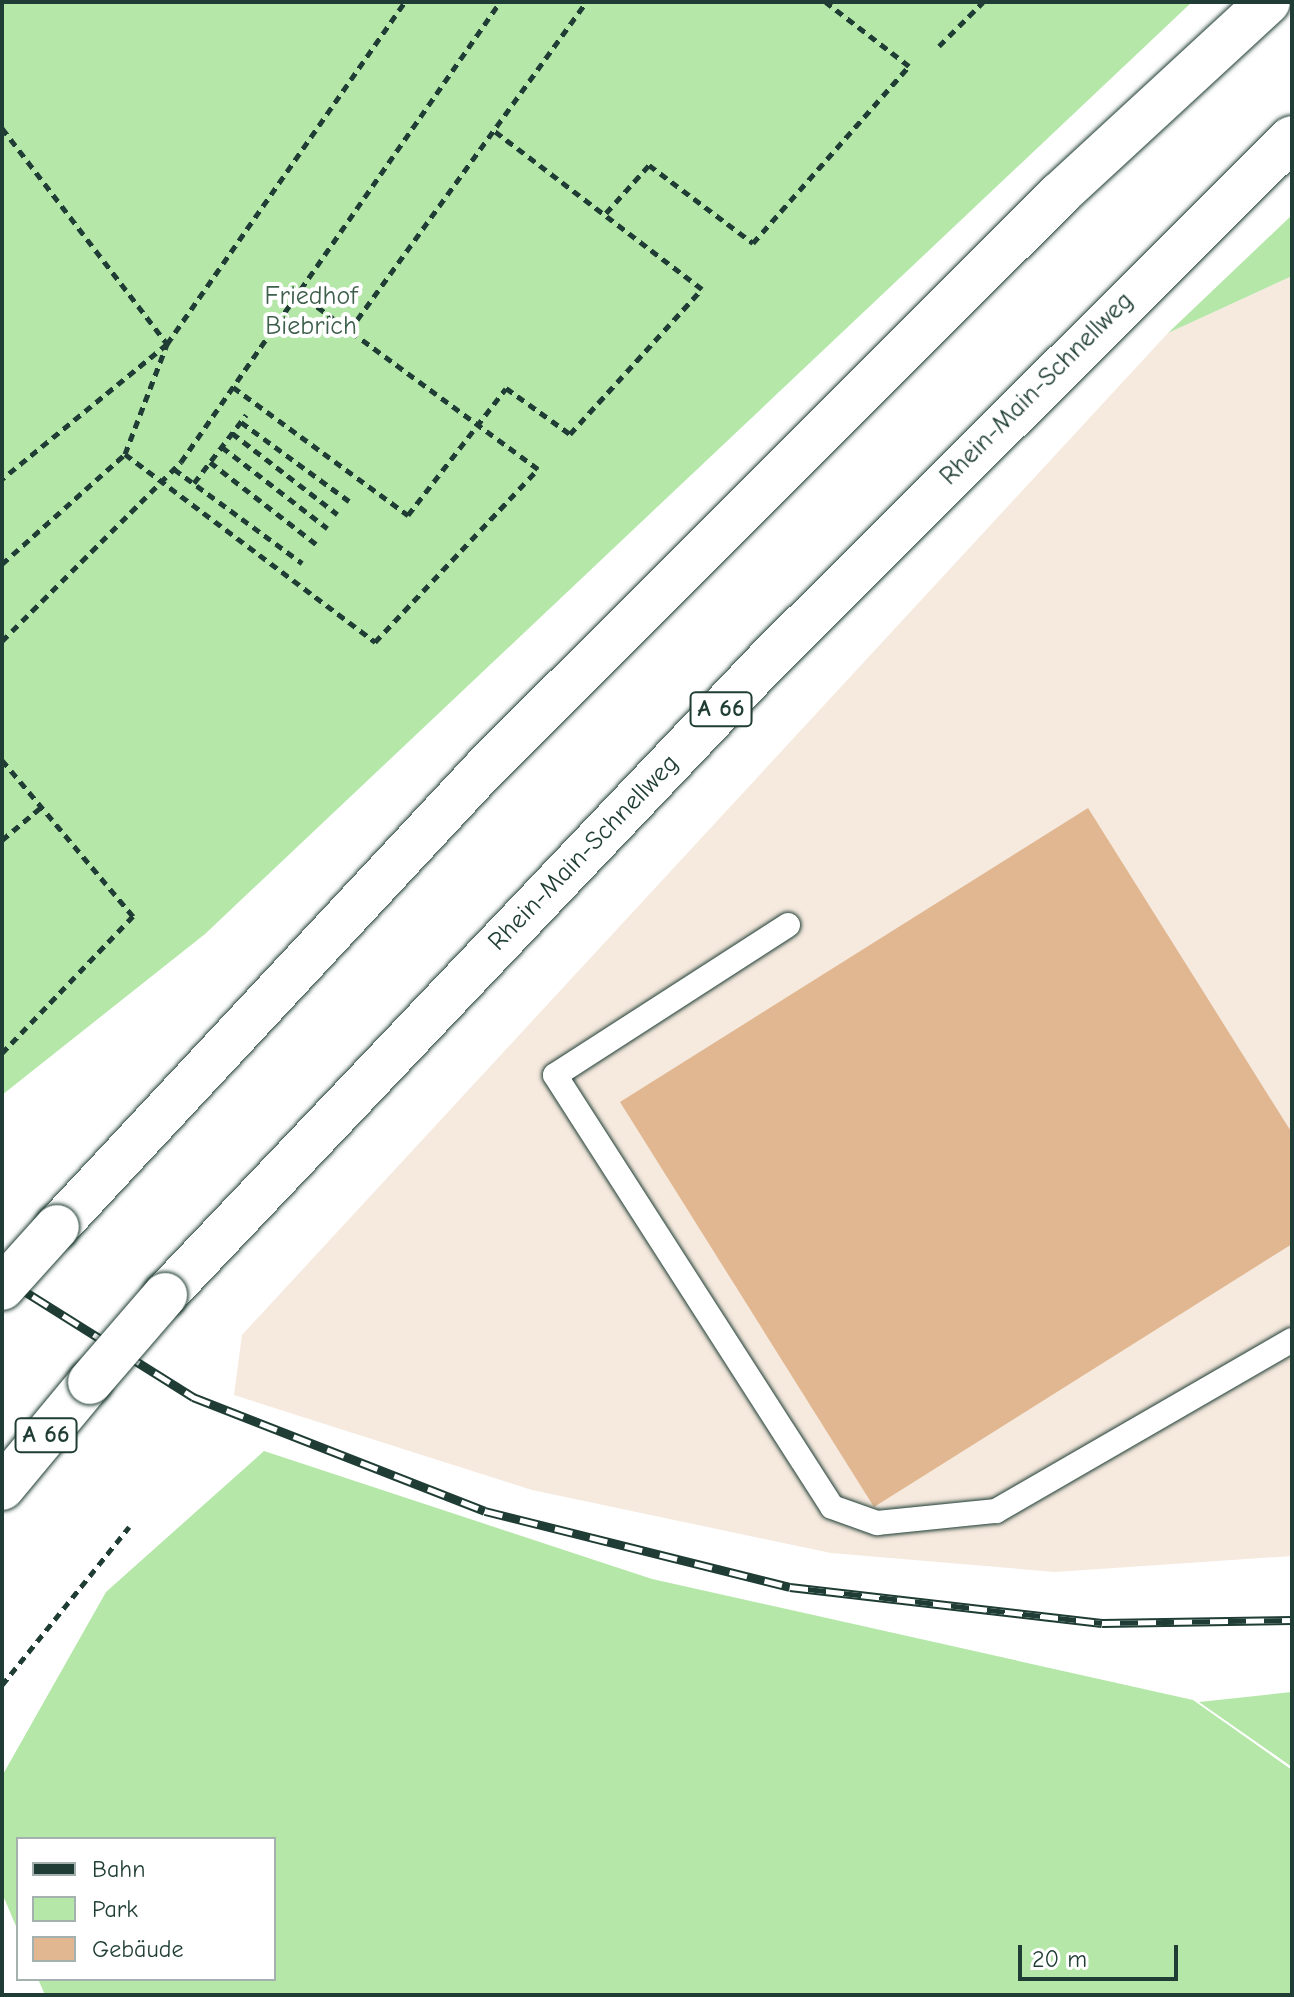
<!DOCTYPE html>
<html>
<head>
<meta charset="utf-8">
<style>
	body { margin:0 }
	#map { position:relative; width:1294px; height:1997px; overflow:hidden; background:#fff; font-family:"Comic Neue",sans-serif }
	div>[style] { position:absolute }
	.built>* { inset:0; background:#f6e9de }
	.green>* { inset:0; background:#b4e7a8 }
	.building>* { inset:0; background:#e0b790 }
	.path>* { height:5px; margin-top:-2.5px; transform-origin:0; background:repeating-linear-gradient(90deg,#1f3d34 0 8px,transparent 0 14px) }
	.roads { filter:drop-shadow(0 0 2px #1f3d34) drop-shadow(0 0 2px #1f3d34) }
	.service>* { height:24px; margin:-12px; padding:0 12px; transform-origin:12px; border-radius:12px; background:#fff }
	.motorway>* { height:44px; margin:-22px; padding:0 22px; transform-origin:22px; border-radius:22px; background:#fff }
	.rail>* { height:9px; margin-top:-4.5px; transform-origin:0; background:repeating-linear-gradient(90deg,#fff 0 18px,#1f3d34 0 36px); box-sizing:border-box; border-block:2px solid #1f3d34 }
	.bridges { filter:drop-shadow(0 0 2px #1f3d34) drop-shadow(0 0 2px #1f3d34) }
	.motorway-bridge>* { height:44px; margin:-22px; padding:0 22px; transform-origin:22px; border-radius:22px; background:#fff }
	span { translate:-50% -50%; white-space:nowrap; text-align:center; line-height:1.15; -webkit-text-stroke:8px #fff; paint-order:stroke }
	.shield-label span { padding:2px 6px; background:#fff; border:2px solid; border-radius:6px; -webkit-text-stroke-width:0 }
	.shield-label { font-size:24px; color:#1f3d34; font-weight:700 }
	.park-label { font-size:26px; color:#3d5f4b }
	.street-label { font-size:26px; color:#1f3d34 }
	.frame { position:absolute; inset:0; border:4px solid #1f3d34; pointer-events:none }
	.legend { position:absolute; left:16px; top:1837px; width:260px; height:144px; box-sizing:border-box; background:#fff; border:2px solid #a5b1ae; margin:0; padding:10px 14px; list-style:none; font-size:24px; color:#1f3d34 }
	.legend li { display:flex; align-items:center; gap:16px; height:40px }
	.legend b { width:40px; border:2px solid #a5b1ae }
	.scale { position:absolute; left:1018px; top:1945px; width:160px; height:36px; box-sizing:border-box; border:4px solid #1f3d34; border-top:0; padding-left:10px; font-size:24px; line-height:28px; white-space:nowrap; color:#1f3d34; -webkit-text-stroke:6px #fff; paint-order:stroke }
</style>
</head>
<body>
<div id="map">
	<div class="built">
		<i style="clip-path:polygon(1292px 276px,1292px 1556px,1055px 1572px,831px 1553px,532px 1490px,234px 1395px,242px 1335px,1168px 333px)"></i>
	</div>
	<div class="green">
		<i style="clip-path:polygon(2px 2px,1192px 2px,205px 934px,2px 1095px)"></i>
		<i style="clip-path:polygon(1292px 215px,1292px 276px,1168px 333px)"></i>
		<i style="clip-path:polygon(264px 1451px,652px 1579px,1193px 1700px,1292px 1770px,1292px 1995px,45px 1995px,38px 1979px,274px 1979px,274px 1839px,18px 1839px,18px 1931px,2px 1893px,2px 1776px,106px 1592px)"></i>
		<i style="clip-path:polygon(1292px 1692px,1292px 1767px,1199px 1702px)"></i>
	</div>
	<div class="building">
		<i style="clip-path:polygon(1088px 808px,1292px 1133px,1292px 1244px,874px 1507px,620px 1102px)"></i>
	</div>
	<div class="path">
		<i style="left:939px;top:46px;width:62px;rotate:-45deg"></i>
		<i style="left:2px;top:128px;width:272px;rotate:52.6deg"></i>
		<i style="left:167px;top:344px;width:213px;rotate:140.7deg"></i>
		<i style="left:606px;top:213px;width:64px;rotate:-48.1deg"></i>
		<i style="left:649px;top:165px;width:130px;rotate:36.9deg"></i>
		<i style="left:753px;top:243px;width:236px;rotate:-48.6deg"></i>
		<i style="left:909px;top:66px;width:105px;rotate:-142.4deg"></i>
		<i style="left:349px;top:331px;width:405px;rotate:-54.2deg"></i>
		<i style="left:233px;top:387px;width:217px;rotate:36.2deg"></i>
		<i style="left:408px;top:515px;width:160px;rotate:-52.3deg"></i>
		<i style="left:506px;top:388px;width:79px;rotate:35.7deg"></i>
		<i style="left:570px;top:434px;width:196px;rotate:-47.7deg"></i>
		<i style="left:702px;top:289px;width:263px;rotate:-142.7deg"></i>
		<i style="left:241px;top:422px;width:134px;rotate:36.2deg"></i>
		<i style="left:232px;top:433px;width:133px;rotate:37.6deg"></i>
		<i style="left:222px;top:447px;width:133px;rotate:37.6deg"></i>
		<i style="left:125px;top:454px;width:313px;rotate:36.9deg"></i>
		<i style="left:375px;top:642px;width:238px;rotate:-46.7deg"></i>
		<i style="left:538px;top:469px;width:298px;rotate:-143.7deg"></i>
		<i style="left:210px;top:462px;width:134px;rotate:37.7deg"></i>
		<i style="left:174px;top:469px;width:159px;rotate:36.3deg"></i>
		<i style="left:194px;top:483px;width:86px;rotate:-52.6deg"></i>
		<i style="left:2px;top:564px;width:165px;rotate:-41.8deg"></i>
		<i style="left:125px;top:454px;width:118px;rotate:-69.1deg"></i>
		<i style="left:167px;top:344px;width:417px;rotate:-55.2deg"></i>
		<i style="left:2px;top:641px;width:253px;rotate:-45deg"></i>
		<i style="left:181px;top:462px;width:560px;rotate:-55.26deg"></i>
		<i style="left:2px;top:760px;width:204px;rotate:50deg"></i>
		<i style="left:133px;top:916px;width:190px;rotate:133.7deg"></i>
		<i style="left:2px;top:840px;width:50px;rotate:-40.1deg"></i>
		<i style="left:2px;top:1685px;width:203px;rotate:-51.2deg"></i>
	</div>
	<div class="roads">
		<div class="service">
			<i style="left:788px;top:925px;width:277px;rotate:147.2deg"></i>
			<i style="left:555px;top:1075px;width:513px;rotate:57.33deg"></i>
			<i style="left:832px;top:1507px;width:48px;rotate:19.6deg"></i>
			<i style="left:877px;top:1523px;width:120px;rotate:-5.8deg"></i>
			<i style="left:996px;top:1511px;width:342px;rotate:-30deg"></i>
		</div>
		<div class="motorway">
			<i style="left:57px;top:1227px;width:629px;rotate:-47deg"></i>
			<i style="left:486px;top:767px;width:811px;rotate:-44.95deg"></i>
			<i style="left:1060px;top:194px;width:283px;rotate:-42.7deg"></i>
			<i style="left:165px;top:1295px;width:877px;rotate:-46.48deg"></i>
			<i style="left:769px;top:659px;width:738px;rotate:-44.89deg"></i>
			<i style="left:2px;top:1488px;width:138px;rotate:-50.3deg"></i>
		</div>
	</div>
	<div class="rail">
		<i style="left:2px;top:1277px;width:226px;rotate:32.1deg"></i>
		<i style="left:193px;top:1397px;width:313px;rotate:21.3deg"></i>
		<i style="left:485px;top:1511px;width:314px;rotate:14deg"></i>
		<i style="left:790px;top:1587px;width:314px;rotate:6.6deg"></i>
		<i style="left:1102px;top:1623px;width:190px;rotate:-0.9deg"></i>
	</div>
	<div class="bridges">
		<div class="motorway-bridge">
			<i style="left:2px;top:1288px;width:82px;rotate:-48deg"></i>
			<i style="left:90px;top:1382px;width:115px;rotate:-49.2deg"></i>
		</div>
	</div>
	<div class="shield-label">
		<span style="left:721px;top:709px">A 66</span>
		<span style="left:46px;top:1435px">A 66</span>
	</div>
	<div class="park-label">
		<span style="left:311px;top:312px">Friedhof<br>Biebrich</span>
	</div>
	<div class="street-label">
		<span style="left:1037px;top:389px;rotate:-45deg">Rhein-Main-Schnellweg</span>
		<span style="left:584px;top:853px;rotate:-46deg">Rhein-Main-Schnellweg</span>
	</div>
	<div class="frame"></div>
	<ul class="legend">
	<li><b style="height:10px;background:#1f3d34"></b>Bahn</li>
	<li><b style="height:22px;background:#b4e7a8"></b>Park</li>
	<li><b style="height:22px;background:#e0b790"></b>Gebäude</li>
	</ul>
	<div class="scale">20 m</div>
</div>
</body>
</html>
